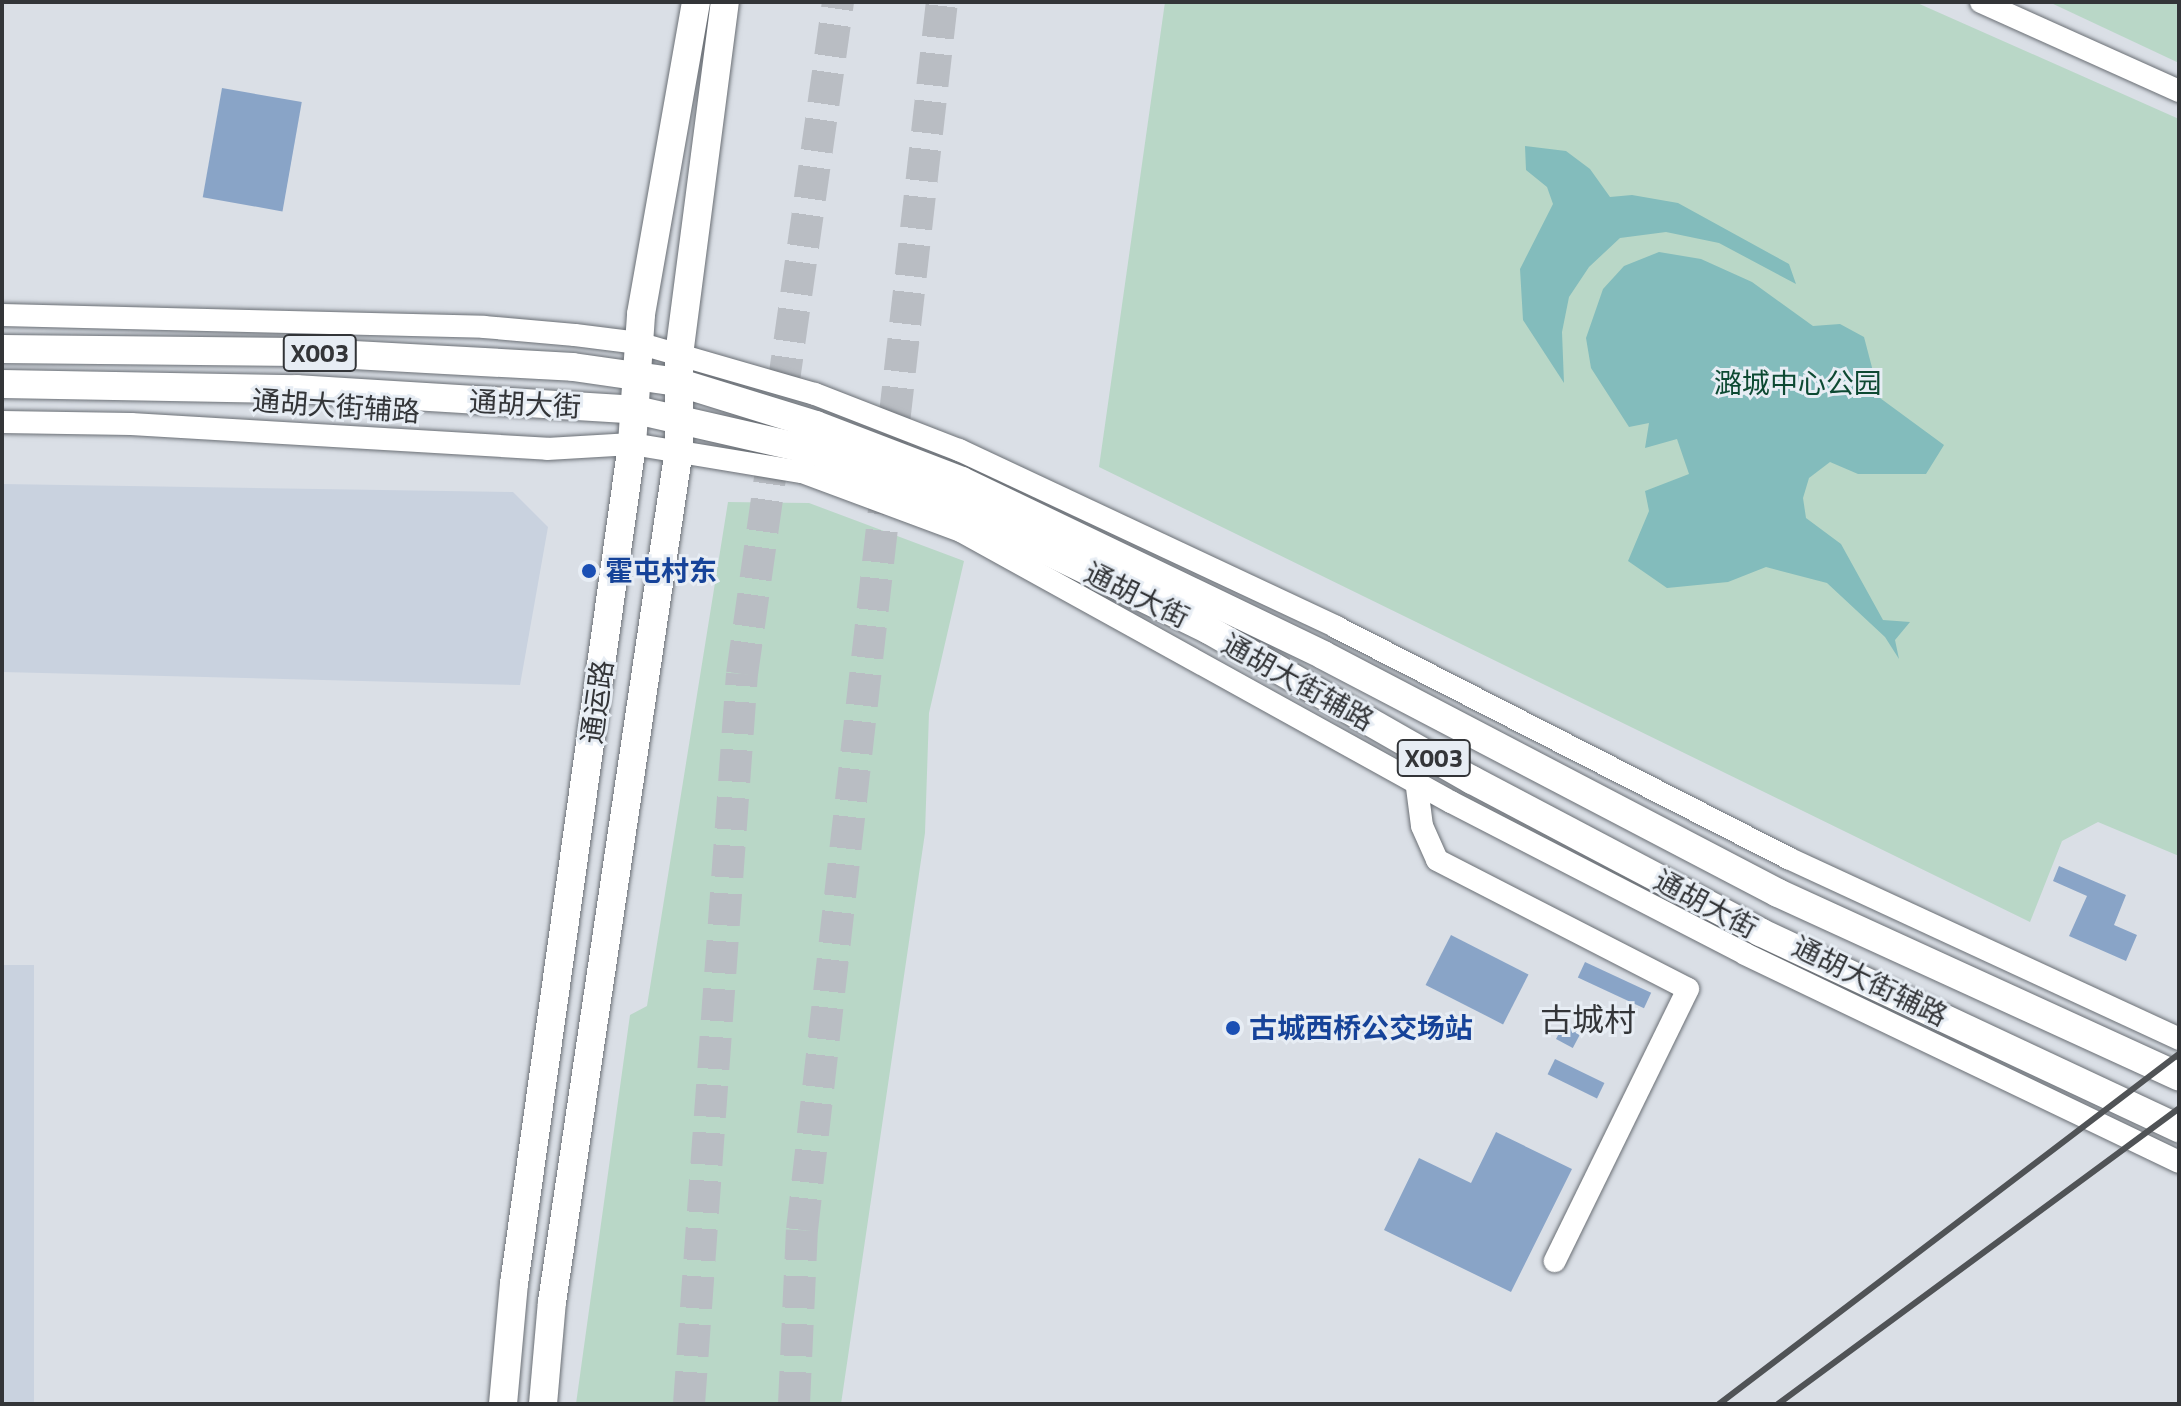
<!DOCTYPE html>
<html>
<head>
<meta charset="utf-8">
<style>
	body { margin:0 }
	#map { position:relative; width:2181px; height:1406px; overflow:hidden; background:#dadfe6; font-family:"Titillium Web","Noto Sans SC",sans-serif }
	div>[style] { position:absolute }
	.built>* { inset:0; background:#c9d2df; transform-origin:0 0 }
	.green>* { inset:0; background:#b9d7c7 }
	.water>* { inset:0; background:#83bcbc }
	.building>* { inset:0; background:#89a4c7; transform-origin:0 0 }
	.highway-tunnel>* { height:32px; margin-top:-16px; transform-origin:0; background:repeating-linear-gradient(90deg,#b9bdc3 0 32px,transparent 0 48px) }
	.roads { filter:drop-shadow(0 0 2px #6a6f75) drop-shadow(0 0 2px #6a6f75) }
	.minor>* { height:22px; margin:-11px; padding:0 11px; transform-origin:11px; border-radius:11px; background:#fff }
	.major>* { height:28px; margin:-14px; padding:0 14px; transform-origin:14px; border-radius:14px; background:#fff }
	.rail>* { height:6px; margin:-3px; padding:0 3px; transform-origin:3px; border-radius:3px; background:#505356 }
	.dots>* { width:22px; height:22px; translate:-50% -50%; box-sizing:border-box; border:4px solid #e7edf4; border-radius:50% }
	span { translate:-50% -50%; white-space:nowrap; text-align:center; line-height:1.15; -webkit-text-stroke:6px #e7edf4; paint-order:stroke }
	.shield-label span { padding:2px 6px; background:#e7edf4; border:2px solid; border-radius:6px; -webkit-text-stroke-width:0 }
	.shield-label { font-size:26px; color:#333538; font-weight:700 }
	.park-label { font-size:28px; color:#0d4932 }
	.street-label { font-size:28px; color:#333538 }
	.transit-label { font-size:28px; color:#164399; font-weight:700 }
	.left { translate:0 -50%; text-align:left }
	.quarter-label { font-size:32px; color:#333538 }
	.frame { position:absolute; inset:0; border:4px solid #333538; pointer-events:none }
</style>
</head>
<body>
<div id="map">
	<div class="built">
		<i style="clip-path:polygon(2px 484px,513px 492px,548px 527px,520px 685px,2px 672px)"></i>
		<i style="left:2px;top:965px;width:32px;height:439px"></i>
	</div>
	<div class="green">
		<i style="clip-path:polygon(1165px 2px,1915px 2px,2179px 119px,2179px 856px,2098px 822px,2062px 841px,2030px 922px,1099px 467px)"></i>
		<i style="clip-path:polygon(2049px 2px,2179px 2px,2179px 63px)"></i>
		<i style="clip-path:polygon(728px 502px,809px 503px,964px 561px,929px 713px,925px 833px,841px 1404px,576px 1404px,630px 1015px,647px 1006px)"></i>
	</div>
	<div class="water">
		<i style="clip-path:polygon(1525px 146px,1566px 151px,1590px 169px,1610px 197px,1632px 195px,1678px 203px,1789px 264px,1796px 284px,1719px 243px,1666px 232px,1620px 238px,1589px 267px,1569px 297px,1562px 332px,1564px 383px,1523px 320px,1520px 269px,1553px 204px,1547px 187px,1526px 170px)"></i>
		<i style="clip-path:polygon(1659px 252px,1701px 259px,1752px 282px,1813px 326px,1840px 324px,1864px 337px,1880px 398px,1944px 445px,1926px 474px,1858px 474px,1830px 462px,1809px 478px,1803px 498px,1806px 518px,1841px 544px,1883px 620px,1910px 622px,1895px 640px,1899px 659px,1885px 637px,1827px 583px,1766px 567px,1728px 582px,1667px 588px,1628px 561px,1649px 511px,1645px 491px,1689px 474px,1677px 439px,1645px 448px,1649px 423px,1629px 427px,1591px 368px,1586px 338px,1603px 289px,1624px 266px)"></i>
	</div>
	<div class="building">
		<i style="left:222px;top:88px;width:81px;height:111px;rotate:10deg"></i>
		<i style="clip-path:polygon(2059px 866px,2126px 895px,2114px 925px,2137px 935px,2126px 961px,2069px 936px,2087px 896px,2053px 881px)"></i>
		<i style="left:1451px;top:935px;width:87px;height:56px;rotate:27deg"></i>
		<i style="left:1585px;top:962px;width:73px;height:17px;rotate:25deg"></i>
		<i style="left:1564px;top:1024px;width:19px;height:17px;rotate:28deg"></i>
		<i style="left:1555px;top:1059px;width:55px;height:17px;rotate:26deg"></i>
		<i style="clip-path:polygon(1496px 1132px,1572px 1169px,1511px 1292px,1384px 1230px,1419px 1158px,1471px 1183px)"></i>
	</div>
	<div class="highway-tunnel">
		<i style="left:689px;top:1404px;width:732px;rotate:-85.85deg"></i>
		<i style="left:742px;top:674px;width:679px;rotate:-81.87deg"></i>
		<i style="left:794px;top:1404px;width:174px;rotate:-87.4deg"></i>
		<i style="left:802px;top:1230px;width:1236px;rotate:-83.5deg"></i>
	</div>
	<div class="roads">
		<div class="minor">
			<i style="left:1981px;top:2px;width:217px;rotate:24.2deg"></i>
			<i style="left:2px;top:315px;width:482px;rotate:1.4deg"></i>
			<i style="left:484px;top:327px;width:91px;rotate:5deg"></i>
			<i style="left:575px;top:335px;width:64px;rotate:7.2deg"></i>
			<i style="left:638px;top:343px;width:184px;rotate:16.1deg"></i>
			<i style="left:815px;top:394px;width:155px;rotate:21.3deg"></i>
			<i style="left:959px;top:450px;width:416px;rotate:25.1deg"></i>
			<i style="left:1336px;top:627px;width:508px;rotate:27.07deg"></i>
			<i style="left:1788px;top:858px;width:431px;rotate:24.8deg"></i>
			<i style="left:2px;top:422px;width:129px;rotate:0.9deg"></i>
			<i style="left:131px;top:424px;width:417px;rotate:3.4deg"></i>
			<i style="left:547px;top:449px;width:85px;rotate:-3.4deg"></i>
			<i style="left:632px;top:444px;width:172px;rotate:9.4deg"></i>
			<i style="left:802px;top:472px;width:170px;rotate:20.4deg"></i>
			<i style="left:961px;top:531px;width:560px;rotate:28.95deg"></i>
			<i style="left:1451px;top:802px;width:331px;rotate:27.3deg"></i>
			<i style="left:1745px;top:954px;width:481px;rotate:25.6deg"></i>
			<i style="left:1415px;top:772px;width:54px;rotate:82.6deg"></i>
			<i style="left:1422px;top:826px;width:37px;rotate:66deg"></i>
			<i style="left:1437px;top:860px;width:282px;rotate:27.2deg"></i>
			<i style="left:1688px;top:989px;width:303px;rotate:116.1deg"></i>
		</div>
		<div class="major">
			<i style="left:2px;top:349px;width:296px;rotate:0.6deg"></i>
			<i style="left:298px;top:352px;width:275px;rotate:3.1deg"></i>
			<i style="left:573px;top:367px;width:105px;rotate:8.2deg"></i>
			<i style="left:677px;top:382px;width:145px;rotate:17.2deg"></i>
			<i style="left:816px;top:425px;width:156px;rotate:21deg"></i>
			<i style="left:962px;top:481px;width:401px;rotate:25.7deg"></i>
			<i style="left:1323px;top:655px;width:513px;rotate:27.61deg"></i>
			<i style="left:1778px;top:893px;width:441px;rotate:24.6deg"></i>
			<i style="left:2px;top:384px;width:295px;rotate:1deg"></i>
			<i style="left:297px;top:389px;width:340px;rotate:3.5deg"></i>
			<i style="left:636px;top:410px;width:184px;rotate:12.9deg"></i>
			<i style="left:815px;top:451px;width:153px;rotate:21.5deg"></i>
			<i style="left:957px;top:507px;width:280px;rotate:26deg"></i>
			<i style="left:1209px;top:630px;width:303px;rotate:29.7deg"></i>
			<i style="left:1472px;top:780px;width:326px;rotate:27.8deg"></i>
			<i style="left:1760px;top:932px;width:463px;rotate:25.1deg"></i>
			<i style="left:503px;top:1404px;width:121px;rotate:-84.8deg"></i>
			<i style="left:514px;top:1284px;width:848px;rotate:-82deg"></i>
			<i style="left:632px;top:444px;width:130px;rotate:-86deg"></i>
			<i style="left:641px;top:314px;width:317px;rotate:-80deg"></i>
			<i style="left:543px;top:1404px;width:102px;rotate:-85deg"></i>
			<i style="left:552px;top:1302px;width:862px;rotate:-81.53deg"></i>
			<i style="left:679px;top:449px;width:94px;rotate:-90deg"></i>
			<i style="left:679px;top:355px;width:356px;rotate:-82.6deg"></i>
		</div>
	</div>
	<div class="rail">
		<i style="left:1719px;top:1404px;width:578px;rotate:-37.27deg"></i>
		<i style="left:1778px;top:1404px;width:498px;rotate:-36.4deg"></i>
	</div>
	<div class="dots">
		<i style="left:589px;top:571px;background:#1a4fb4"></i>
		<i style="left:1233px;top:1028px;background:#1a4fb4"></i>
	</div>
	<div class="shield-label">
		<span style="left:320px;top:353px">X003</span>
		<span style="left:1434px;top:758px">X003</span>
	</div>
	<div class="park-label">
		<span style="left:1798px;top:383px">潞城中心公园</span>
	</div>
	<div class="street-label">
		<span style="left:525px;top:404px;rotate:3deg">通胡大街</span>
		<span style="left:336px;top:406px;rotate:4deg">通胡大街辅路</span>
		<span style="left:1137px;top:595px;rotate:26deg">通胡大街</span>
		<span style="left:1298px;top:682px;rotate:29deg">通胡大街辅路</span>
		<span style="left:597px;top:702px;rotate:-82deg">通运路</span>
		<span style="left:1706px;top:904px;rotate:28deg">通胡大街</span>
		<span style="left:1870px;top:981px;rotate:26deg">通胡大街辅路</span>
	</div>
	<div class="transit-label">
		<span class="left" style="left:605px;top:571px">霍屯村东</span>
		<span class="left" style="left:1249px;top:1028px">古城西桥公交场站</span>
	</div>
	<div class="quarter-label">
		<span style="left:1588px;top:1019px">古城村</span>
	</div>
	<div class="frame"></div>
</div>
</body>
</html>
